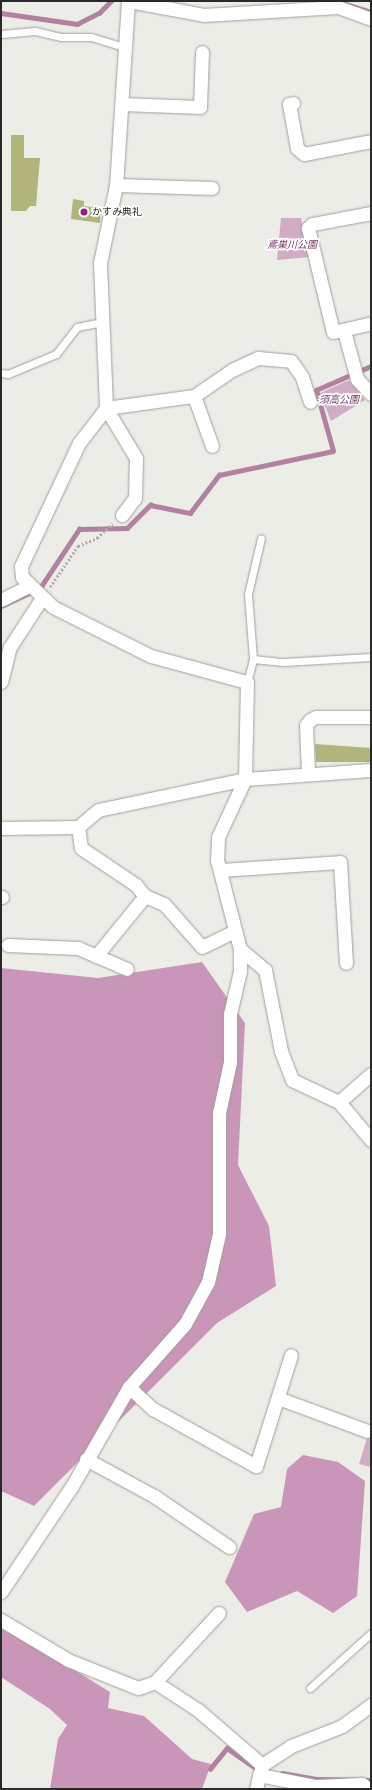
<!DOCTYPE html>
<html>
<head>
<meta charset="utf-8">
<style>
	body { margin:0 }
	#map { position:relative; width:372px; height:1790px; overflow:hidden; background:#ecede7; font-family:Lora,"Noto Sans JP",serif }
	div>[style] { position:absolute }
	.green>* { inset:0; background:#d2acc5 }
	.forest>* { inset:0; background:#c996b9 }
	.stream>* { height:4.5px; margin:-2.25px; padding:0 2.25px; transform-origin:2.25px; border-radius:2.25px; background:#b281a2 }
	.building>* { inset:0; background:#b1b57c }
	.path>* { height:2.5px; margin-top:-1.25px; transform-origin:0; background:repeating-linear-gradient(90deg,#afb0ab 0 2px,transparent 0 4px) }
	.roads { filter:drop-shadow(0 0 1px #9fa09a) drop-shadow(0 0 1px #9fa09a) }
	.lane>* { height:7px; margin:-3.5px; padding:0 3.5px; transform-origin:3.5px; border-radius:3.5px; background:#fff }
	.street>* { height:13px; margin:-6.5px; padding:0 6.5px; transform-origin:6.5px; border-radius:6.5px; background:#fff }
	.dots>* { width:11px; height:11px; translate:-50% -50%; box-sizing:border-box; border:2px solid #fffffe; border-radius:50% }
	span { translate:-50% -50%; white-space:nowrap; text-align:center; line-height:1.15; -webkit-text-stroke:3.5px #fffffe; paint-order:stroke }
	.poi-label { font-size:10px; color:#292927 }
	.left { translate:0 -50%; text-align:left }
	.park-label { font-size:10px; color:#7b3c6a; font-style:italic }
	.frame { position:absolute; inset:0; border:2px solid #292927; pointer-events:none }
</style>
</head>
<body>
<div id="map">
	<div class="green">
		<i style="clip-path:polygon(281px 218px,301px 218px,309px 257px,277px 260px)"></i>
		<i style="clip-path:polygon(349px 380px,365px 400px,331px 421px,320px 393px)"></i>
		<i style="clip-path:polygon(371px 1425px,371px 1467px,359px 1464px)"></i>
	</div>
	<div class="forest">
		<i style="clip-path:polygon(202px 962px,245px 1023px,238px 1165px,269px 1226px,276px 1286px,217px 1323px,34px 1506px,1px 1491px,1px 968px,98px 978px)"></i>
		<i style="clip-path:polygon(303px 1455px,338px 1462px,365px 1481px,357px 1596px,333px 1613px,297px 1591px,247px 1612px,225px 1582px,254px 1514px,281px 1507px,287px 1469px)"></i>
		<i style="clip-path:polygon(1px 1616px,2px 1625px,110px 1692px,108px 1708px,144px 1716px,192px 1759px,211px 1764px,202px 1789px,50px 1789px,58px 1739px,67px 1725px,50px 1709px,1px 1677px)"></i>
	</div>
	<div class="stream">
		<i style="left:342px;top:3px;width:30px;rotate:17deg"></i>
		<i style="left:1px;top:13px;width:77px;rotate:8.2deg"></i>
		<i style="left:77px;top:24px;width:25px;rotate:-27deg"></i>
		<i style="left:99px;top:13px;width:17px;rotate:-45deg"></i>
		<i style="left:1px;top:606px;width:43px;rotate:-24.8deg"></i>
		<i style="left:40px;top:588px;width:71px;rotate:-56.5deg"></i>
		<i style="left:79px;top:529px;width:48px;rotate:-1.2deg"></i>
		<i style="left:127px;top:528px;width:33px;rotate:-45deg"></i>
		<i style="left:150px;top:505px;width:41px;rotate:11.3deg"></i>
		<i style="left:190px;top:513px;width:48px;rotate:-52.7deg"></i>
		<i style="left:219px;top:475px;width:116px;rotate:-11.9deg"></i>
		<i style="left:333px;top:451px;width:63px;rotate:-105.6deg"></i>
		<i style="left:316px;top:390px;width:60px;rotate:-23.6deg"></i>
		<i style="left:210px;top:1769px;width:27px;rotate:-51deg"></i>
		<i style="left:227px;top:1748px;width:39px;rotate:35deg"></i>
		<i style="left:282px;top:1773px;width:36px;rotate:10deg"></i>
		<i style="left:317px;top:1779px;width:54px;rotate:1.1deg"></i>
	</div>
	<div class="building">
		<i style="clip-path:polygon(11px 135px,24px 135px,24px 158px,40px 158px,36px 206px,30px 206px,26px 211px,11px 211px)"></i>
		<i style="clip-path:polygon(73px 199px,84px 201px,84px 206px,101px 208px,100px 223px,71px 219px)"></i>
		<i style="clip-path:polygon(315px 744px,371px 748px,371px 762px,316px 762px)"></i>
	</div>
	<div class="path">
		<i style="left:50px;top:587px;width:50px;rotate:-55.7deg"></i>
		<i style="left:78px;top:546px;width:21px;rotate:-23deg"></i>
		<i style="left:97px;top:538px;width:21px;rotate:-43deg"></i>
	</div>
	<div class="roads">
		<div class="lane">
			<i style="left:1px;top:34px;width:34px;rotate:-5deg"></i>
			<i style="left:35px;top:31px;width:28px;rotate:13deg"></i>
			<i style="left:62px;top:37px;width:29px"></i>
			<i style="left:91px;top:37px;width:34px;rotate:17deg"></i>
			<i style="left:1px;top:373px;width:7px;rotate:8deg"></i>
			<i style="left:8px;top:374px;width:52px;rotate:-22.6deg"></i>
			<i style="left:56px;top:354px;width:34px;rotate:-52deg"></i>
			<i style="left:77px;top:327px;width:25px;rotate:-11deg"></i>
			<i style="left:253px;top:659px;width:65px;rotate:-94.4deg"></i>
			<i style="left:248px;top:594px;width:57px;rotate:-76.9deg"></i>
			<i style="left:247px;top:682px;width:24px;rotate:-75deg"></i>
			<i style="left:253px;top:659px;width:30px;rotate:6deg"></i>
			<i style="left:283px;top:662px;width:88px;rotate:-3.3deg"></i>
			<i style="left:310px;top:1688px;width:82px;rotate:-42deg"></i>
		</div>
		<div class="street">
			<i style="left:128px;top:1px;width:184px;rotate:93.7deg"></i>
			<i style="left:116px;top:185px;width:80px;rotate:101.6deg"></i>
			<i style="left:100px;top:263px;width:145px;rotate:87.6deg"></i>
			<i style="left:106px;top:408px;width:44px;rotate:127.6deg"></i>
			<i style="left:79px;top:443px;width:136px;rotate:115.2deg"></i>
			<i style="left:21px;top:566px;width:11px;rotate:85deg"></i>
			<i style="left:22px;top:577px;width:43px;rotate:44.1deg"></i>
			<i style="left:53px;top:607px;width:110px;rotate:26.6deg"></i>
			<i style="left:151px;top:656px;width:99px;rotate:15.2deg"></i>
			<i style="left:247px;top:682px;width:97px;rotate:91.2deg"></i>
			<i style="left:245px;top:779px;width:64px;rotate:115deg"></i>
			<i style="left:218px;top:837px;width:23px;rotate:92deg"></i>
			<i style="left:217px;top:860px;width:92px;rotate:75.5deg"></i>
			<i style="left:240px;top:949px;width:33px;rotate:40deg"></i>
			<i style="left:265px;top:970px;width:83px;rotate:78.8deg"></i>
			<i style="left:281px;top:1051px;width:31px;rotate:69deg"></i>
			<i style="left:292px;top:1080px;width:52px;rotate:25.1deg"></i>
			<i style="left:339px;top:1102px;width:50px;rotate:49.9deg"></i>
			<i style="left:129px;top:1px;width:76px;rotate:10.6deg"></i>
			<i style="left:204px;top:15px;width:134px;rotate:-3.4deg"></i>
			<i style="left:338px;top:7px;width:35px;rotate:20deg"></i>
			<i style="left:293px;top:103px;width:4px;rotate:166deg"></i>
			<i style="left:289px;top:104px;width:45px;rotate:79.7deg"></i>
			<i style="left:297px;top:148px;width:9px;rotate:41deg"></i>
			<i style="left:304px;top:154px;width:68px;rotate:-11deg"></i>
			<i style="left:122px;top:104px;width:78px;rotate:2.2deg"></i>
			<i style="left:200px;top:107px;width:55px;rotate:-87.9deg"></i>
			<i style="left:116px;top:185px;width:96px;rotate:1.8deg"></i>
			<i style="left:371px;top:213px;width:60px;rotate:169.4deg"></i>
			<i style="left:312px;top:224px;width:6px;rotate:135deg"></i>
			<i style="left:308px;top:228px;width:107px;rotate:76.5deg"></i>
			<i style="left:333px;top:332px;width:39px;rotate:-13deg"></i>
			<i style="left:344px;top:331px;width:50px;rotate:74.8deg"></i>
			<i style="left:357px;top:379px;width:21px;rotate:47deg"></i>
			<i style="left:194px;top:396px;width:53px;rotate:70.2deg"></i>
			<i style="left:122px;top:515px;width:21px;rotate:-53deg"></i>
			<i style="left:135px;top:498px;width:40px;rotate:-88.6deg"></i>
			<i style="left:136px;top:458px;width:58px;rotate:-121deg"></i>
			<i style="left:106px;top:408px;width:89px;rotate:-7.8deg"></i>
			<i style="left:194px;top:396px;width:46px;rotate:-34.4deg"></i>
			<i style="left:232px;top:370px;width:29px;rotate:-25deg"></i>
			<i style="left:258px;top:358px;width:33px;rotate:5deg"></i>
			<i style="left:291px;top:361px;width:19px;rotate:55deg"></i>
			<i style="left:302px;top:377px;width:26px;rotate:72deg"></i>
			<i style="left:1px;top:600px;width:31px;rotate:-27deg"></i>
			<i style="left:1px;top:682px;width:36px;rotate:-76deg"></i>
			<i style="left:10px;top:647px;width:59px;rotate:-56.9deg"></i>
			<i style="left:308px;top:773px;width:48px;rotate:-92.4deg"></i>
			<i style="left:306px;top:725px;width:6px;rotate:-51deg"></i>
			<i style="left:310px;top:720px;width:7px;rotate:-27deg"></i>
			<i style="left:316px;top:717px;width:55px"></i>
			<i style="left:78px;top:827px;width:21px;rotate:82deg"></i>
			<i style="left:81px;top:848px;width:66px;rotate:33.9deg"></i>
			<i style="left:136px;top:885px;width:14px;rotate:51deg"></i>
			<i style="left:145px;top:896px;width:21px;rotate:23deg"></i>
			<i style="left:164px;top:904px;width:57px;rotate:48.5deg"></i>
			<i style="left:202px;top:947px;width:37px;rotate:-26deg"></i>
			<i style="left:1px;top:828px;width:77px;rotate:-0.7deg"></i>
			<i style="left:78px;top:827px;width:26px;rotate:-40deg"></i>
			<i style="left:98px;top:810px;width:150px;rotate:-11.9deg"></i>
			<i style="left:245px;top:779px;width:126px;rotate:-4.1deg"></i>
			<i style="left:220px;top:870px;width:120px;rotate:-3.8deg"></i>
			<i style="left:340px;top:862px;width:101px;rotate:86.6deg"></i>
			<i style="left:1px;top:897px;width:1px"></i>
			<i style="left:8px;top:945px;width:70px;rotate:2.5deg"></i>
			<i style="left:78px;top:948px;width:53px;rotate:23.2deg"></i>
			<i style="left:96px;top:956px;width:77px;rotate:-50.8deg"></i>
			<i style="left:339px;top:1102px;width:43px;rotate:-41.2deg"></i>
			<i style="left:129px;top:1387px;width:33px;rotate:43deg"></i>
			<i style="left:153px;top:1409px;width:118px;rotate:29deg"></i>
			<i style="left:256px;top:1466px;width:116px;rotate:-72.5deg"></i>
			<i style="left:278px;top:1398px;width:95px;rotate:20.3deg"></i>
			<i style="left:86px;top:1459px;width:77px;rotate:28.6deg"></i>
			<i style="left:154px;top:1496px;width:91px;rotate:34.2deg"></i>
			<i style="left:1px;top:1592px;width:128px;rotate:-56.2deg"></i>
			<i style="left:72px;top:1486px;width:114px;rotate:-60.1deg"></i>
			<i style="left:129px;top:1387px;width:84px;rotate:-48.4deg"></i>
			<i style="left:185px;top:1324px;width:48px;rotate:-61.3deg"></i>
			<i style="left:208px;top:1282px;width:49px;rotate:-77.1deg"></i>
			<i style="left:219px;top:1234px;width:121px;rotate:-90deg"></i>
			<i style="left:219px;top:1113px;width:52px;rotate:-77.8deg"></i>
			<i style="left:230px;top:1062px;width:48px;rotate:-90deg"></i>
			<i style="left:230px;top:1014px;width:44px;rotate:-76.9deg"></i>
			<i style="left:240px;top:971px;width:22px;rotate:-90deg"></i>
			<i style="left:1px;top:1620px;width:78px;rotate:30.8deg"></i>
			<i style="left:68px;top:1660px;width:75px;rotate:21.8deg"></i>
			<i style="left:138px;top:1688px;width:18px;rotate:-19deg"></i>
			<i style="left:155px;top:1682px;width:94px;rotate:-47.2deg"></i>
			<i style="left:155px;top:1682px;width:51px;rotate:33.1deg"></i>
			<i style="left:198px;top:1710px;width:84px;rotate:40.7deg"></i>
			<i style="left:259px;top:1775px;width:57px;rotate:11.1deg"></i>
			<i style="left:315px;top:1786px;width:47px;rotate:-2.4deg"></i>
			<i style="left:362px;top:1784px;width:8px;rotate:40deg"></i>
			<i style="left:256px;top:1789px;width:25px;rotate:-76deg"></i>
			<i style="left:262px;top:1765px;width:35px;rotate:-33deg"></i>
			<i style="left:291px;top:1746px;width:55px;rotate:-21.4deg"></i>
			<i style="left:342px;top:1726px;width:36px;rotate:-36deg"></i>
		</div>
	</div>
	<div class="dots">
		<i style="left:84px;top:212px;background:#951f7c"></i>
	</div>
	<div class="poi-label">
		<span class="left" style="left:92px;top:212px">かすみ典礼</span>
	</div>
	<div class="park-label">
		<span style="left:292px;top:245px">鳶巣川公園</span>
		<span style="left:339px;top:400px">須高公園</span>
	</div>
	<div class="frame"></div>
</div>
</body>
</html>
